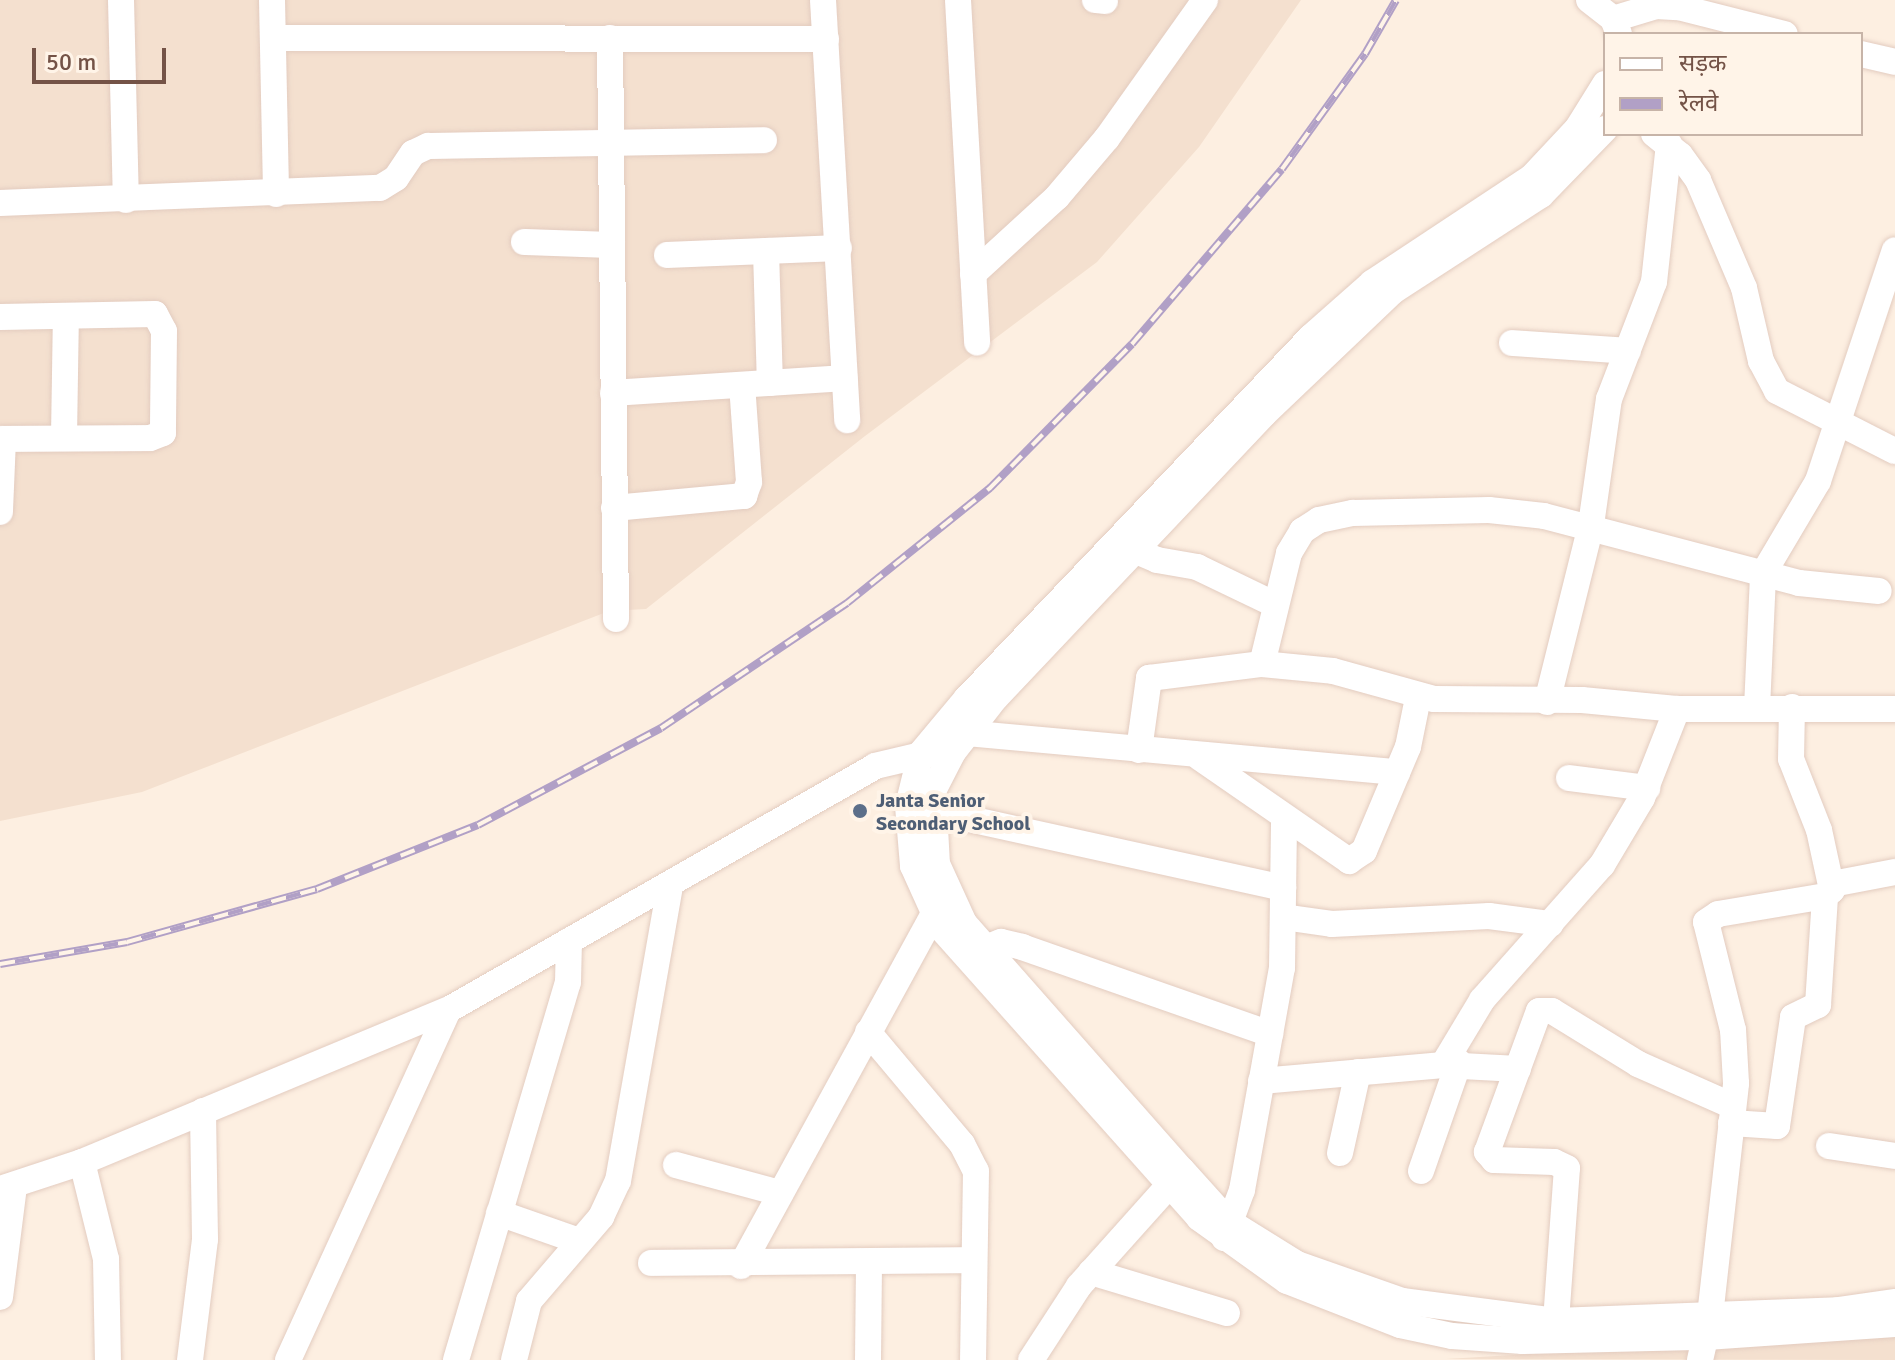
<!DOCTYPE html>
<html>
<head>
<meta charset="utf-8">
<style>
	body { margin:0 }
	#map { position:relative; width:1895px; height:1360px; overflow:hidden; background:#fdefe1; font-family:Signika,"Noto Sans Devanagari",sans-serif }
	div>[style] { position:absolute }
	.residential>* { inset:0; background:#f4e0cf }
	.roads { filter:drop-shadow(0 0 2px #e3ccc0) drop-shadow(0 0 2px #e3ccc0) }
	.minor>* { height:26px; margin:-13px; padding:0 13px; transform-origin:13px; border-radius:13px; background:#fff }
	.rail>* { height:8px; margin-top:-4px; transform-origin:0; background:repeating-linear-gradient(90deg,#fff4e8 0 15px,#b1a0c6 0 30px); box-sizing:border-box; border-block:2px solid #b1a0c6 }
	.dots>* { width:22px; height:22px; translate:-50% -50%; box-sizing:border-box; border:4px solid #fff4e8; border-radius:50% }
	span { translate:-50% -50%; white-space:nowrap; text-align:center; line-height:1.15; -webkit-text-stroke:8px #fff4e8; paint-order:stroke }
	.service-label { font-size:20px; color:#4e5e75; font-weight:700 }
	.left { translate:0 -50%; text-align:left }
	.legend { position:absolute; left:1603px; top:32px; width:260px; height:104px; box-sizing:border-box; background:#fff4e8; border:2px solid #c7b4a8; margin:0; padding:10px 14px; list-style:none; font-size:24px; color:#745347 }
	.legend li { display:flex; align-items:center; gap:16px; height:40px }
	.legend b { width:40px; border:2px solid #c7b4a8 }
	.scale { position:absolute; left:32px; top:48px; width:134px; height:36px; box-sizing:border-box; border:4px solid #745347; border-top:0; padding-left:10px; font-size:24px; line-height:28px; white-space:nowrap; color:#745347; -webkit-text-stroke:6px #fff4e8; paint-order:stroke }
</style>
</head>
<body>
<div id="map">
	<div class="residential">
		<i style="clip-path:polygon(0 0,1301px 0,1199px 147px,1097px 262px,865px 436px,646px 609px,609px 611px,142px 792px,0 821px)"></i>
		<i style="clip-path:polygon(1895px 1332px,1895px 1360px,1446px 1359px)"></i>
	</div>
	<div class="roads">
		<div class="minor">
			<i style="left:121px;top:0;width:200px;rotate:88.6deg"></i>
			<i style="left:272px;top:0;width:194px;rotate:88.8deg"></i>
			<i style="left:823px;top:0;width:421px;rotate:86.7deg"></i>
			<i style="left:958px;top:0;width:343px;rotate:86.8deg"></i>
			<i style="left:1095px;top:0;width:10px;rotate:6deg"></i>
			<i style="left:1589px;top:0;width:31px;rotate:38deg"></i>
			<i style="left:1613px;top:19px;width:16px;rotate:68deg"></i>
			<i style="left:1613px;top:19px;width:45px;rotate:-16.8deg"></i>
			<i style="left:1656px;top:6px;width:22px;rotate:3deg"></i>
			<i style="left:1678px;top:7px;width:110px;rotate:14.2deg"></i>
			<i style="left:273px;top:38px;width:553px;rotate:0.1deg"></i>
			<i style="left:610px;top:38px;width:581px;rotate:89.41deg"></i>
			<i style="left:1861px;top:54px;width:35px;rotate:13deg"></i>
			<i style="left:1605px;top:84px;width:53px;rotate:121.9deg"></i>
			<i style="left:1577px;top:129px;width:66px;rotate:133.2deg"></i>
			<i style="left:1532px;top:177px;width:192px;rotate:146.5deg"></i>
			<i style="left:1372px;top:283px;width:81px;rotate:138.5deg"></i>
			<i style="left:1311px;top:337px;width:499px;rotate:133.6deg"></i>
			<i style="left:967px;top:698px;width:72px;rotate:129.9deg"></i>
			<i style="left:921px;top:753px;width:55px;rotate:103.8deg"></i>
			<i style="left:908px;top:806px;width:60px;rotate:85.2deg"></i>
			<i style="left:913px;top:866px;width:68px;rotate:65.7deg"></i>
			<i style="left:941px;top:928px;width:388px;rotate:48.3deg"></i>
			<i style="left:1199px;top:1218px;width:108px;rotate:35.6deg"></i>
			<i style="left:1287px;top:1281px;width:121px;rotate:21.3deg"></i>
			<i style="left:1400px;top:1325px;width:53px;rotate:11.9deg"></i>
			<i style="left:1452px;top:1336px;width:71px;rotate:4deg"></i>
			<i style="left:1523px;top:1341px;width:183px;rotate:-1.3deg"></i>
			<i style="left:1706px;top:1337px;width:189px;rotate:-3.9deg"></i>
			<i style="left:1605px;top:129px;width:92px;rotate:134.1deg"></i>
			<i style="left:1541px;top:195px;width:176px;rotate:147deg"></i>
			<i style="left:1393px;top:291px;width:178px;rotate:136.4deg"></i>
			<i style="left:1264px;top:414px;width:390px;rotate:133.4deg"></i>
			<i style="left:996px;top:697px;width:70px;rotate:128deg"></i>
			<i style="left:953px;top:752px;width:44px;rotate:117.1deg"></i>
			<i style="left:933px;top:791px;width:73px;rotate:86.9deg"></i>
			<i style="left:937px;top:864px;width:65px;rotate:65.4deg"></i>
			<i style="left:964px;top:923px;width:329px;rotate:48.6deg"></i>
			<i style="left:1182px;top:1170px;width:69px;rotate:48deg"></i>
			<i style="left:1228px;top:1221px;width:81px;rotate:31.9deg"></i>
			<i style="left:1297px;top:1264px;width:111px;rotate:19.4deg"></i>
			<i style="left:1402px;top:1301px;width:155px;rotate:7.4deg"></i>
			<i style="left:1556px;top:1321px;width:282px;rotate:-2.2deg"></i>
			<i style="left:1838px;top:1310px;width:58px;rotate:-8deg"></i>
			<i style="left:1654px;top:134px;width:33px;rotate:39deg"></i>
			<i style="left:1680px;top:155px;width:31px;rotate:54deg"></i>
			<i style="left:1698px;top:180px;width:117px;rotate:66.9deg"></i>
			<i style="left:1744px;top:288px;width:75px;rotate:76.9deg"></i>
			<i style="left:1761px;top:361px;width:34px;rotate:62deg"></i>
			<i style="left:1777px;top:391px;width:132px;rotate:27deg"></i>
			<i style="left:0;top:203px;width:380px;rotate:-2.3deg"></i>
			<i style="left:380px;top:188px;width:19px;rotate:-32deg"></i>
			<i style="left:396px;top:178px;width:30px;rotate:-56deg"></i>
			<i style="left:413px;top:153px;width:17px;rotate:-25deg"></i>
			<i style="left:428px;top:146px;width:336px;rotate:-1deg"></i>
			<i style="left:524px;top:242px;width:88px;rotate:2deg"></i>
			<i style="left:766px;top:251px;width:132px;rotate:88.3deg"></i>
			<i style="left:667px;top:255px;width:172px;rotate:-2.3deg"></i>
			<i style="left:973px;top:274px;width:114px;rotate:-42.5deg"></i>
			<i style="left:1057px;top:197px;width:77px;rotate:-49.7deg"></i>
			<i style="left:1107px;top:138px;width:169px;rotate:-54.6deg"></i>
			<i style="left:0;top:317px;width:155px;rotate:-1.1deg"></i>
			<i style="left:155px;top:314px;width:19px;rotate:62deg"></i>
			<i style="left:164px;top:331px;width:102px;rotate:90.6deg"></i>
			<i style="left:163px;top:433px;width:14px;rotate:159deg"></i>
			<i style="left:150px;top:438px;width:147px;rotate:179.6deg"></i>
			<i style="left:3px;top:439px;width:73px;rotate:92.4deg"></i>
			<i style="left:1512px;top:343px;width:116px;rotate:3.9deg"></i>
			<i style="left:613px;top:393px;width:232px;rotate:-3.7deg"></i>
			<i style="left:64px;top:437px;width:121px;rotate:-89.1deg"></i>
			<i style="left:614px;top:508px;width:131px;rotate:-5.3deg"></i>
			<i style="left:744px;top:496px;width:15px;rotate:-70deg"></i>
			<i style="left:749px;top:482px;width:97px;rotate:-94.1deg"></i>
			<i style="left:1122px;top:545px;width:38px;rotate:23deg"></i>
			<i style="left:1157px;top:560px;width:41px;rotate:9.9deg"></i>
			<i style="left:1197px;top:567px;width:85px;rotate:25.7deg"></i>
			<i style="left:1262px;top:664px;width:114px;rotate:-76.3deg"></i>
			<i style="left:1289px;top:553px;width:26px;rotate:-59deg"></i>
			<i style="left:1302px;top:531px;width:20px;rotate:-33deg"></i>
			<i style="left:1319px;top:520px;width:35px;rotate:-12deg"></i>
			<i style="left:1353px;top:513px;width:136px;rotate:-1.3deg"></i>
			<i style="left:1489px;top:510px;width:55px;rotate:6.2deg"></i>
			<i style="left:1544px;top:516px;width:264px;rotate:14.7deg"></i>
			<i style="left:1799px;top:583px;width:80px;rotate:5.7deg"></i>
			<i style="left:1547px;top:702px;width:182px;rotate:-76deg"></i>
			<i style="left:1591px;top:525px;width:127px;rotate:-81.9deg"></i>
			<i style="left:1609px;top:399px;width:125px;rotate:-69deg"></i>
			<i style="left:1654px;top:282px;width:139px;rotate:-83.8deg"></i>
			<i style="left:1757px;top:708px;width:134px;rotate:-87.4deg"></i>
			<i style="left:1763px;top:574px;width:108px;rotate:-59.4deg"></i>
			<i style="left:1818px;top:481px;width:243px;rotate:-71.6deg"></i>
			<i style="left:955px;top:732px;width:444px;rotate:5.2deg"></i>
			<i style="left:1139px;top:750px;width:73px;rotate:-82.1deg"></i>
			<i style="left:1149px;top:678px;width:114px;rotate:-7.1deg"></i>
			<i style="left:1262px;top:664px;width:71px;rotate:5.6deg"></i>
			<i style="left:1333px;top:671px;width:105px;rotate:15.5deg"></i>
			<i style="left:1434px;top:699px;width:148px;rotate:0.4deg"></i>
			<i style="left:1582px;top:700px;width:95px;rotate:5.4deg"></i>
			<i style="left:1677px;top:709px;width:218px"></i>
			<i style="left:1199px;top:757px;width:183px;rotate:34.7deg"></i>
			<i style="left:1349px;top:861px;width:18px;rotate:-34deg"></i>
			<i style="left:1364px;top:851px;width:113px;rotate:-67.1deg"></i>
			<i style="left:1408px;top:747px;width:50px;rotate:-78.5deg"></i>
			<i style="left:1569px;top:778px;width:79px;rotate:7.3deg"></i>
			<i style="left:915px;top:807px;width:377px;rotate:12.4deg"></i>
			<i style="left:1832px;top:884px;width:64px;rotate:-10.8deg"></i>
			<i style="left:1283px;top:917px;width:49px;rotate:8.1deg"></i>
			<i style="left:1332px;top:924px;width:157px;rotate:-2.9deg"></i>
			<i style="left:1489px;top:916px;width:62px;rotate:7.5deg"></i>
			<i style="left:976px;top:952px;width:27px;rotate:-22deg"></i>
			<i style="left:1001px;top:942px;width:22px;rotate:13deg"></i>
			<i style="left:1022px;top:947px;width:263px;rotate:19.3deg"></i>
			<i style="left:868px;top:1032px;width:146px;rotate:50deg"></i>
			<i style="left:962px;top:1144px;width:30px;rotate:63deg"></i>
			<i style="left:976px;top:1171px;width:189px;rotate:90.9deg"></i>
			<i style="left:1443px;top:1065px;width:75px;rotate:3.1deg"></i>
			<i style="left:1261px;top:1081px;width:183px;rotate:-5deg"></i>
			<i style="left:1443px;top:1065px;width:76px;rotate:-59deg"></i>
			<i style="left:1482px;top:1000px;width:181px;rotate:-48.4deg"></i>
			<i style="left:1602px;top:865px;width:78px;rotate:-59.2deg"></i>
			<i style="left:1642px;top:798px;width:96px;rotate:-68.5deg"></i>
			<i style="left:1731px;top:1123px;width:46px;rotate:3.7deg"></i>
			<i style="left:1777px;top:1126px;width:110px;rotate:-81.6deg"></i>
			<i style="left:1793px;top:1017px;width:28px;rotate:-26deg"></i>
			<i style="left:1818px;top:1005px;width:109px;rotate:-86.3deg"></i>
			<i style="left:1829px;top:1146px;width:67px;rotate:8.6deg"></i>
			<i style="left:1340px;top:1153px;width:83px;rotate:-77.5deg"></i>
			<i style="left:82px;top:1162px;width:100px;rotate:76.1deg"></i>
			<i style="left:106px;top:1259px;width:101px;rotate:88.9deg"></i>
			<i style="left:676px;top:1165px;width:108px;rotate:15.1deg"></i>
			<i style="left:1421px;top:1171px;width:115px;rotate:-70.8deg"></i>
			<i style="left:0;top:1189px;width:86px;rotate:-18.2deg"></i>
			<i style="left:82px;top:1162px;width:396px;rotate:-22.6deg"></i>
			<i style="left:448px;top:1010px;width:492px;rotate:-29.7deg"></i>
			<i style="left:875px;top:766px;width:61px;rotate:-13.3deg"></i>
			<i style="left:499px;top:1213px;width:85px;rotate:19.3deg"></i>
			<i style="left:1224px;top:1238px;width:51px;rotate:-69.4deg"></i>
			<i style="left:1242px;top:1190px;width:226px;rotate:-79.8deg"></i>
			<i style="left:1282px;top:968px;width:151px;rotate:-89.2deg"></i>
			<i style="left:651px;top:1263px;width:322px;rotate:-0.5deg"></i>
			<i style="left:741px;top:1266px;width:414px;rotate:-61.3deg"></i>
			<i style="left:1091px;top:1272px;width:142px;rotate:16.8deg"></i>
			<i style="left:0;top:1297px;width:112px;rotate:-82.8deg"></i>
			<i style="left:1556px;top:1321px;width:153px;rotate:-85.9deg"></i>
			<i style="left:1567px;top:1168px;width:14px;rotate:-155deg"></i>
			<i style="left:1554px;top:1162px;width:60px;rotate:-178.1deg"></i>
			<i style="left:1494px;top:1160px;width:11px;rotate:-131deg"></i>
			<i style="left:1487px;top:1152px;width:150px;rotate:-69.8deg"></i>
			<i style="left:1539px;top:1011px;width:13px"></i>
			<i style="left:1552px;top:1011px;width:101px;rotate:31.6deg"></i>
			<i style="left:1638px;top:1064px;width:104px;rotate:23.9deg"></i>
			<i style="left:190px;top:1360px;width:122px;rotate:-82.9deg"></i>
			<i style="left:205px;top:1239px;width:128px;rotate:-90.9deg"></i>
			<i style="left:288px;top:1360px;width:385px;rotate:-65.4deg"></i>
			<i style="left:456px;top:1360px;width:394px;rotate:-73.5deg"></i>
			<i style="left:568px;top:982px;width:41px;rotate:-88.6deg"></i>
			<i style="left:514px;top:1360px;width:61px;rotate:-75.7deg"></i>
			<i style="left:529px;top:1301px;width:111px;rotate:-49.4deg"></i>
			<i style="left:601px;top:1217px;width:40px;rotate:-65deg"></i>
			<i style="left:618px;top:1181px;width:301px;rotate:-80deg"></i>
			<i style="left:868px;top:1360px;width:96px;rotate:-89.4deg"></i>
			<i style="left:1031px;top:1360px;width:88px;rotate:-57deg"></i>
			<i style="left:1079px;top:1286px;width:153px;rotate:-48.2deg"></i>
			<i style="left:1700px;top:1360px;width:45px;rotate:-77.2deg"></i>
			<i style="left:1710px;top:1316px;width:234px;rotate:-83.6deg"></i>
			<i style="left:1736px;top:1083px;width:53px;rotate:-93.2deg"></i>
			<i style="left:1733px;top:1030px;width:111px;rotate:-104deg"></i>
			<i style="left:1706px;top:922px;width:14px;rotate:-34deg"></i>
			<i style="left:1718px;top:914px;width:109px;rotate:-9.5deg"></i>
			<i style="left:1825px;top:896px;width:9px;rotate:-41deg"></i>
			<i style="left:1832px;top:890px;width:61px;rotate:-102.2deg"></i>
			<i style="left:1819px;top:830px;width:76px;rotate:-111.5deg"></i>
			<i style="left:1791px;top:759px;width:52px;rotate:-88.9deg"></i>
		</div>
	</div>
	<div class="rail">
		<i style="left:0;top:964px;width:129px;rotate:-9.8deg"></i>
		<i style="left:127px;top:942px;width:197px;rotate:-15.6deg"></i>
		<i style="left:317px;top:889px;width:173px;rotate:-21.7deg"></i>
		<i style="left:478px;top:825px;width:207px;rotate:-27.9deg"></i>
		<i style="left:661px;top:728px;width:224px;rotate:-33.9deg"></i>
		<i style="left:847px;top:603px;width:184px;rotate:-38.8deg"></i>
		<i style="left:990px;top:488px;width:202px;rotate:-45.4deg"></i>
		<i style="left:1132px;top:344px;width:230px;rotate:-49.4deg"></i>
		<i style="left:1282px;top:169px;width:142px;rotate:-54.2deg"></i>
		<i style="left:1365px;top:54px;width:62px;rotate:-60.1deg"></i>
	</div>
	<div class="dots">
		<i style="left:860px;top:811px;background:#5c6f8a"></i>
	</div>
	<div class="service-label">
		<span class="left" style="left:876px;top:812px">Janta Senior<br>Secondary School</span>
	</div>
	<ul class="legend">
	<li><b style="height:10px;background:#fff"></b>सड़क</li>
	<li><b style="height:10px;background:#b1a0c6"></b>रेलवे</li>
	</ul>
	<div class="scale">50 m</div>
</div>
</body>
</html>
